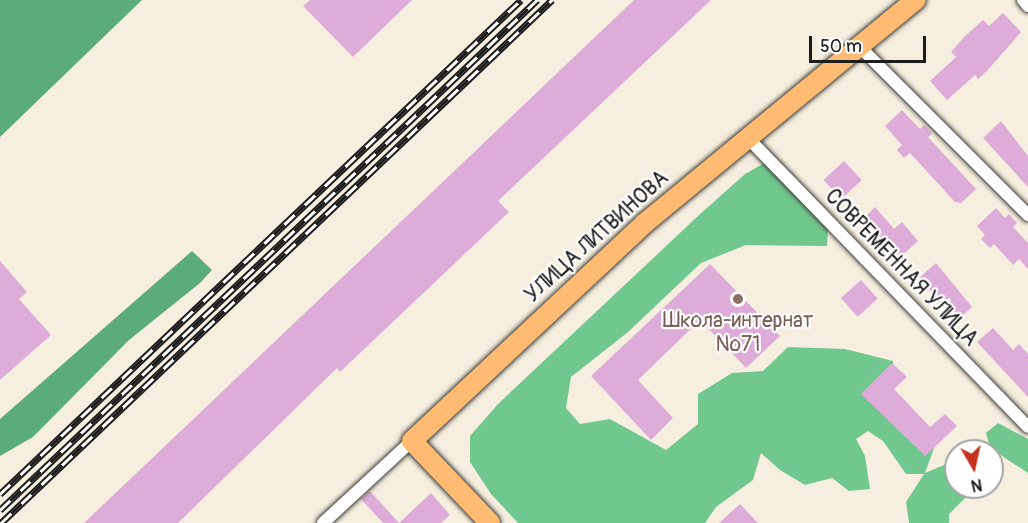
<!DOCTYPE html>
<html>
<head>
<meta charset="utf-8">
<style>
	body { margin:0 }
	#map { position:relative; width:1028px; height:523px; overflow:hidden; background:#f6efdf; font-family:Pangolin,sans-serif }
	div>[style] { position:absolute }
	.green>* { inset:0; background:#71c88e }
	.forest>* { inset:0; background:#5cac79 }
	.building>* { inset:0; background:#ddacd8; transform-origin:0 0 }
	.roads { filter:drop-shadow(0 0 2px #3d3c39) drop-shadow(0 0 2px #3d3c39) }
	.street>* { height:12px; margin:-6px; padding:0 6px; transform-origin:6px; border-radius:6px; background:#fff }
	.primary>* { height:20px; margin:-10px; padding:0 10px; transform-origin:10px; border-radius:10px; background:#febb71 }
	.rail>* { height:7px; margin-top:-3.5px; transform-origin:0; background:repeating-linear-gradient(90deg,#fff 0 14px,#1c1c1c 0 28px); box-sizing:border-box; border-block:2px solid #1c1c1c }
	.dots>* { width:16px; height:16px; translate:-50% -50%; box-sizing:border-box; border:3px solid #fff; border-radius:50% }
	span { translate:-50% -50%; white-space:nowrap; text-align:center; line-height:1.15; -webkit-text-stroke:4.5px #fff; paint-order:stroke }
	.street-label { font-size:21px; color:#1c1c1c }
	.education-label { font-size:21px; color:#785e54 }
	.north { position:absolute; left:944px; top:439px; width:60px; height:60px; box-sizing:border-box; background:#fff; border:2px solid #a4a4a4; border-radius:50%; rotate:171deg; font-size:16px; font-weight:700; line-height:24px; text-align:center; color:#1c1c1c }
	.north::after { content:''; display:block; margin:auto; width:21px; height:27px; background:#c8321e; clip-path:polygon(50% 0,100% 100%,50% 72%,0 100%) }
	.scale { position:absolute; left:809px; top:36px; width:117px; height:27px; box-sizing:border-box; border:3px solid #1c1c1c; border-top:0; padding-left:8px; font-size:18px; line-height:21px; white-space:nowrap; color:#1c1c1c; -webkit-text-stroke:4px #fff; paint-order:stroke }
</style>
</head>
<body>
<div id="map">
	<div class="green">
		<i style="clip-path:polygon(770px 160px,828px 225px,827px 246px,746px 245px,701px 263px,628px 332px,571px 377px,566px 408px,580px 424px,610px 419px,666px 450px,698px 424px,698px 394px,732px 373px,763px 371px,788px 347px,845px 349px,893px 361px,895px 381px,880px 393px,934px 448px,925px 473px,956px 460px,956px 487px,969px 487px,967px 496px,949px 514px,949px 523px,909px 523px,906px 502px,924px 474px,906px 474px,883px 441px,868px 431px,856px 439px,865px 456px,870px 489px,849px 491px,832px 478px,805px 485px,780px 470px,761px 453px,753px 480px,716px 507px,705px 523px,518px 523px,491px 494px,470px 462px,470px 436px,498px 404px,698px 216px,745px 174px)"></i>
		<i style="clip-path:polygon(998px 423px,1028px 439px,1028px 473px,990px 448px,986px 433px)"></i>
	</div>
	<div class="forest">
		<i style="clip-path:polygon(0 0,142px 0,0 137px)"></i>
		<i style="clip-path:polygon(192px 251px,212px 270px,200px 283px,129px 340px,33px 437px,0 456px,0 419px)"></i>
	</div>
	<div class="building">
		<i style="clip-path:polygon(310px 0,412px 0,353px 57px,303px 6px)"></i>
		<i style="clip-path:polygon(634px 0,711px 0,498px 201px,509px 212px,340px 372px,337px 368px,178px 523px,84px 523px)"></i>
		<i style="clip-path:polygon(1003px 13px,1021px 32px,987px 71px,978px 79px,975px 75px,947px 100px,930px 81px,956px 57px,951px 52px,964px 37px,983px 20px,989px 26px)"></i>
		<i style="clip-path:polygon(902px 110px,920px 129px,924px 125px,932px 134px,928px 137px,976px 189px,961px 203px,955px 202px,910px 153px,904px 158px,897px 150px,902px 145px,885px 126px)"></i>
		<i style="clip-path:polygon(1001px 121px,1028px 156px,1028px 187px,983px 138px)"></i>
		<i style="left:844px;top:161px;width:26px;height:28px;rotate:47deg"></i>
		<i style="clip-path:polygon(875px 207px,894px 229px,902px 222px,918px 241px,898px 259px,863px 219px)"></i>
		<i style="clip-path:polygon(996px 208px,1005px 218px,1009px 214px,1017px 223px,1013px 227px,1028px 243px,1028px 269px,1019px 259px,1013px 265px,994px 244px,990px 248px,981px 239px,985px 235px,977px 226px)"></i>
		<i style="clip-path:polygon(0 261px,27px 292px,19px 299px,51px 335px,0 380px)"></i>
		<i style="clip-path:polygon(936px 263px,972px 307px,961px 317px,957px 312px,952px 316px,919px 278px)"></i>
		<i style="clip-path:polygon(710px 264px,780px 336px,746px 368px,700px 320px,638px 380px,673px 418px,651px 440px,591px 376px)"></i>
		<i style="left:861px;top:280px;width:25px;height:27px;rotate:48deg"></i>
		<i style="clip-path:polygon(993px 328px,1013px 350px,1019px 344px,1028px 354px,1028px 397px,977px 342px)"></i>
		<i style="clip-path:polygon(892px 363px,907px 377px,894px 389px,930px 427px,945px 414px,957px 426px,925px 456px,861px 394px)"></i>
		<i style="clip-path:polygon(370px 491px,399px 523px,431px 493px,450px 515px,441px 523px,383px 523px,361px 499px)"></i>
		<i style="clip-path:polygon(740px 504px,758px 523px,719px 523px)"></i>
	</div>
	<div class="roads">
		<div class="street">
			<i style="left:1023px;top:0;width:8px;rotate:50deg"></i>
			<i style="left:860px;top:47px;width:238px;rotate:45deg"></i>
			<i style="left:746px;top:136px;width:405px;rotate:45.9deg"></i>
			<i style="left:323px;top:523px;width:121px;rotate:-42.7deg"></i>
		</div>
		<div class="primary">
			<i style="left:490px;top:523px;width:113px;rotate:-133.6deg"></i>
			<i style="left:412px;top:441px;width:319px;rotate:-43.1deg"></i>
			<i style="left:645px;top:223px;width:351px;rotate:-39.5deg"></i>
		</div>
	</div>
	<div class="rail">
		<i style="left:0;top:494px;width:718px;rotate:-43.48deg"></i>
		<i style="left:0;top:510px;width:741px;rotate:-43.52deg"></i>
		<i style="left:1px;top:523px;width:760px;rotate:-43.51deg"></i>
	</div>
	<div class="dots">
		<i style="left:738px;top:299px;background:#8d6e63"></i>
	</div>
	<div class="street-label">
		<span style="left:597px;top:237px;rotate:-42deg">УЛИЦА ЛИТВИНОВА</span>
		<span style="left:901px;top:268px;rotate:46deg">СОВРЕМЕННАЯ УЛИЦА</span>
	</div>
	<div class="education-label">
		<span style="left:738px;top:333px">Школа-интернат<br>№71</span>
	</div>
	<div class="north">N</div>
	<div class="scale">50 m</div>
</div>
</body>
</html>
